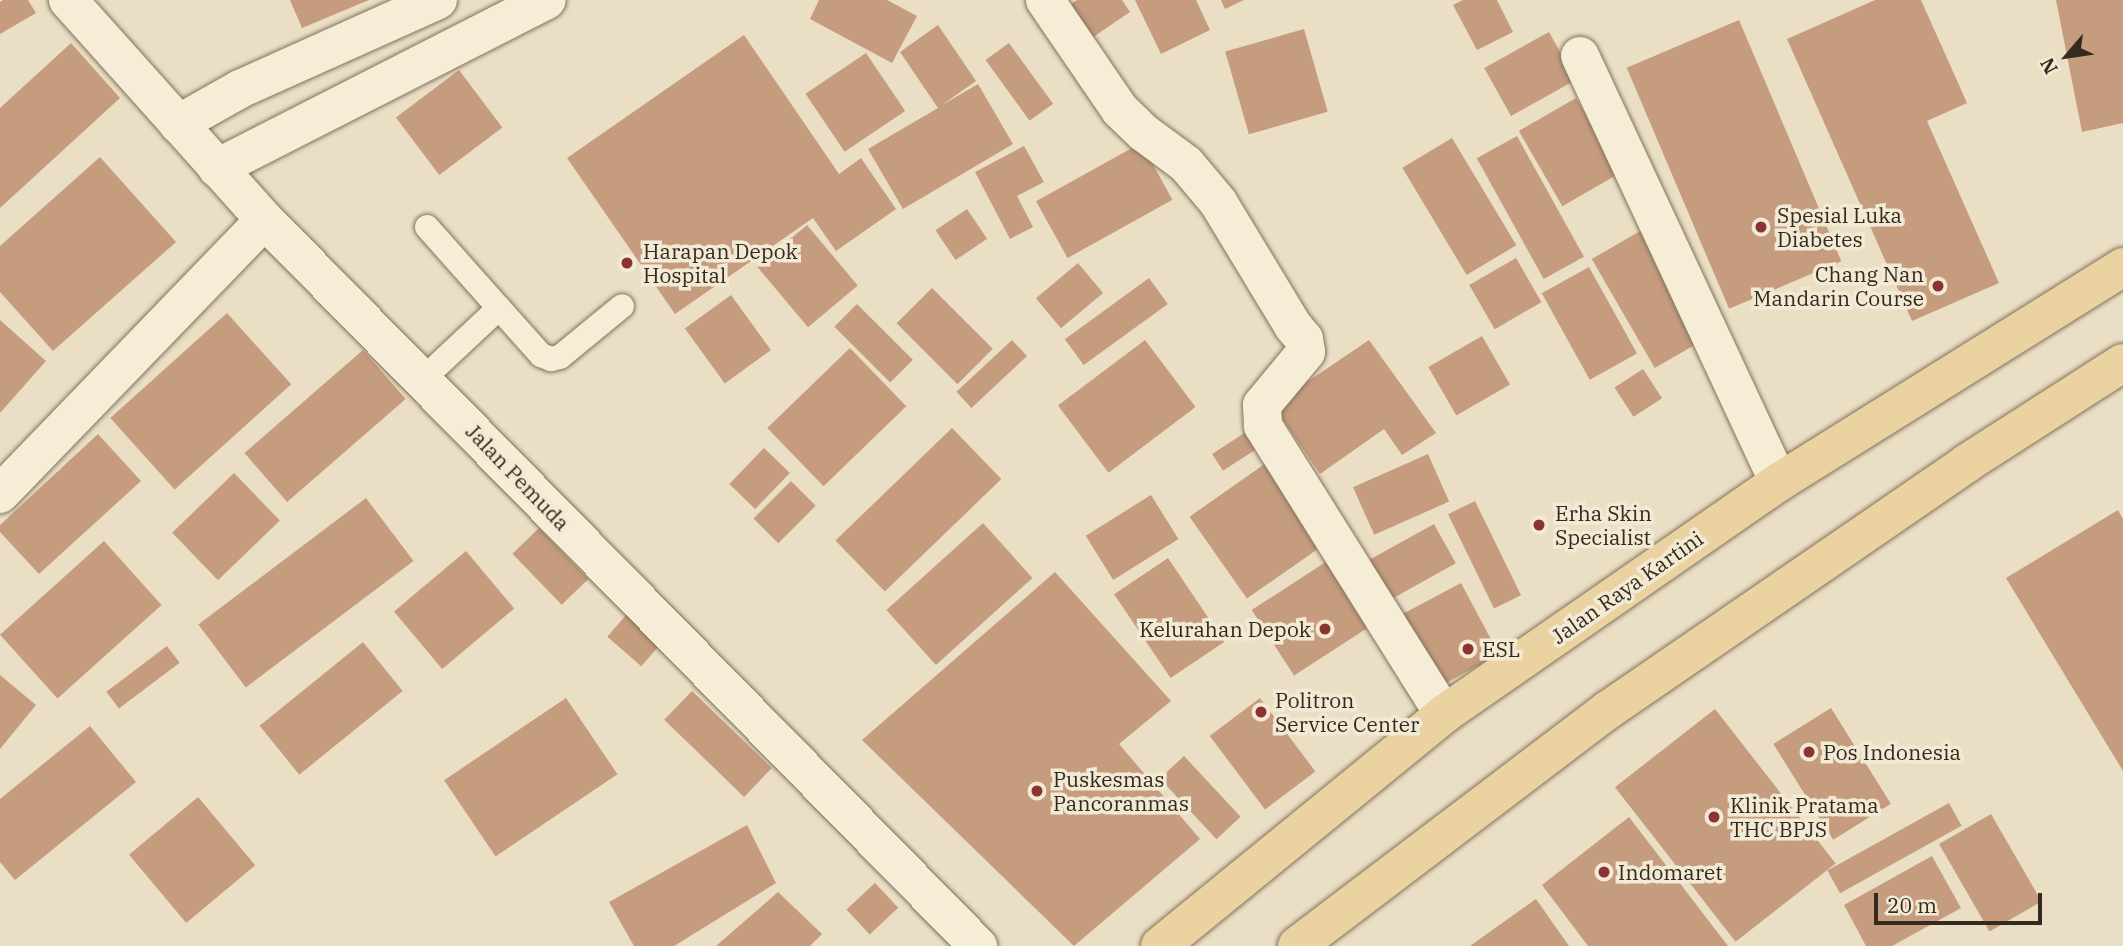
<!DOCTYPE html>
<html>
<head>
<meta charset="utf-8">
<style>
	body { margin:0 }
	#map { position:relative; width:2123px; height:946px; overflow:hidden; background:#eadfc5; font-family:"IBM Plex Serif",serif }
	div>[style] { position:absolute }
	.building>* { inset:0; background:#c59c7e; transform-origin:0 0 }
	.roads { filter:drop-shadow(0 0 2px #83725d) drop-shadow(0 0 2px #83725d) }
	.service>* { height:24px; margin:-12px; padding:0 12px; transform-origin:12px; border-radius:12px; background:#f6edd7 }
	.minor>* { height:38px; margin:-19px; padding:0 19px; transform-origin:19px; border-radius:19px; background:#f6edd7 }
	.primary>* { height:38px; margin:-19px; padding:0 19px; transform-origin:19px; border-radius:19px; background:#ead3a0 }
	.dots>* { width:19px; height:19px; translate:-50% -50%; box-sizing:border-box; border:4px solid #f2ead4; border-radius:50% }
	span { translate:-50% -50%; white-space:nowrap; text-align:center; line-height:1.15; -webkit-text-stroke:7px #f2ead4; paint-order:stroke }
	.poi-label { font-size:21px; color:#352a1f }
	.left { translate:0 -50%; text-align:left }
	.right { translate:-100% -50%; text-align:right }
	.street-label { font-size:21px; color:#352a1f }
	.north { position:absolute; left:2032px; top:21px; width:70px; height:70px; -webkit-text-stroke:5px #f2ead4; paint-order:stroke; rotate:241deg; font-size:19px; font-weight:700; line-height:28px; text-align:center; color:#352a1f }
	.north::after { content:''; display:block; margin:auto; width:24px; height:32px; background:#352a1f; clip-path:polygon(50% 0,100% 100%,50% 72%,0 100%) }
	.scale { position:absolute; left:1874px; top:893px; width:168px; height:32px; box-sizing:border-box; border:4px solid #352a1f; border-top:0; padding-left:9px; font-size:21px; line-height:24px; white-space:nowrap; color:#352a1f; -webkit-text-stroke:5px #f2ead4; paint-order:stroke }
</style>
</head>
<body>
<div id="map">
	<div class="building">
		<i style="clip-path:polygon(3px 0,28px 0,36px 13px,0 34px,0 2px)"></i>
		<i style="clip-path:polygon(290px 0,369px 0,302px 28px)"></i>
		<i style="clip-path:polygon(819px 0,887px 0,917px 16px,892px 63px,810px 19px)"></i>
		<i style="clip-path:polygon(1077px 0,1122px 0,1130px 12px,1080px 46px,1059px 12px)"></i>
		<i style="clip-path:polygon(1135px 0,1196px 0,1210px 30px,1161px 54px)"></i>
		<i style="clip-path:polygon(1221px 0,1244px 0,1225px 9px)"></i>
		<i style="clip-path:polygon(1463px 0,1497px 0,1513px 32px,1477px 50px,1453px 5px)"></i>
		<i style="clip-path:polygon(1875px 0,1921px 0,1967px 103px,1927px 121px,1999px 283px,1912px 321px,1787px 39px)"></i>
		<i style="clip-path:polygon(2056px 0,2123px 0,2123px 123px,2082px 132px)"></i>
		<i style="left:1739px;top:20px;width:262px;height:122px;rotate:67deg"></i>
		<i style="clip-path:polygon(938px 25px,976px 81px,942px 105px,978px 84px,1013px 144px,903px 209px,868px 149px,938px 108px,900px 52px)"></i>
		<i style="left:1304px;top:29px;width:86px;height:82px;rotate:74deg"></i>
		<i style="left:1549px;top:32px;width:55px;height:74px;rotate:61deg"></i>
		<i style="clip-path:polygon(744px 35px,839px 174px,861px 158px,896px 209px,836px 251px,813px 218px,675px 314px,567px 158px)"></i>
		<i style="clip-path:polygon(71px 43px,120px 98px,0 208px,0 108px)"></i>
		<i style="left:1009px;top:43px;width:75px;height:29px;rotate:54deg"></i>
		<i style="left:866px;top:53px;width:70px;height:73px;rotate:56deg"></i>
		<i style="left:459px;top:70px;width:72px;height:79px;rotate:53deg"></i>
		<i style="left:1576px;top:98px;width:87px;height:66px;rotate:60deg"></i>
		<i style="left:1517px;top:136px;width:138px;height:46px;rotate:61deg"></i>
		<i style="left:1452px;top:138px;width:125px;height:58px;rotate:59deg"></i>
		<i style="left:1141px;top:143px;width:65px;height:120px;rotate:61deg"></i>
		<i style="clip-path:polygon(1024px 146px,1044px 182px,1017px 196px,1033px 227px,1010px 239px,975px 172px)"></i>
		<i style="clip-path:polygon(100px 157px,176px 242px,53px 351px,0 292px,0 246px)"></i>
		<i style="left:967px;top:209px;width:36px;height:38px;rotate:56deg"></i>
		<i style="left:807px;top:225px;width:79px;height:65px;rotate:50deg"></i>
		<i style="left:1642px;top:230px;width:126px;height:58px;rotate:60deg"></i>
		<i style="left:1516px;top:258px;width:51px;height:54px;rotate:60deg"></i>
		<i style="left:1078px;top:263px;width:39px;height:55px;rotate:50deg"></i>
		<i style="left:1589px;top:267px;width:99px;height:54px;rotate:61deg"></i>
		<i style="left:1149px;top:278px;width:32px;height:104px;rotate:54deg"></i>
		<i style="left:932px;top:288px;width:86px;height:50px;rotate:45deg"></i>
		<i style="left:731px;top:295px;width:68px;height:57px;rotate:54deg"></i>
		<i style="left:857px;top:304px;width:79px;height:32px;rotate:45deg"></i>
		<i style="left:227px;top:313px;width:96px;height:157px;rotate:48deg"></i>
		<i style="clip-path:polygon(0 320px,46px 361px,0 413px)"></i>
		<i style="left:1482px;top:336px;width:56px;height:62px;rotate:60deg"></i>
		<i style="left:1012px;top:340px;width:22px;height:76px;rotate:47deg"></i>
		<i style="left:1145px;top:340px;width:84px;height:109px;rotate:53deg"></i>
		<i style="clip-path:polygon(1369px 340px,1436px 433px,1402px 455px,1384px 429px,1320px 474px,1273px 405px)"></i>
		<i style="left:850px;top:348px;width:81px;height:115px;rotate:46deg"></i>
		<i style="left:363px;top:350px;width:65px;height:157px;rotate:49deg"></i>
		<i style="left:1643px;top:369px;width:35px;height:34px;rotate:57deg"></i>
		<i style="left:952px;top:428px;width:71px;height:162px;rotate:46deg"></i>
		<i style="left:1249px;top:430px;width:20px;height:44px;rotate:57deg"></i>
		<i style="clip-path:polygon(98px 434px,141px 481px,39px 574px,0 532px,0 525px)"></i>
		<i style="left:764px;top:448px;width:36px;height:50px;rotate:44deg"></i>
		<i style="left:1428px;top:454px;width:52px;height:82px;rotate:66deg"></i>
		<i style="left:1269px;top:461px;width:100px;height:97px;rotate:55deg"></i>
		<i style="left:234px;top:473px;width:66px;height:86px;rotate:46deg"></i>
		<i style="left:791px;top:481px;width:35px;height:53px;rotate:45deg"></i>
		<i style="left:1151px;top:495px;width:52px;height:77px;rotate:58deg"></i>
		<i style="left:366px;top:498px;width:79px;height:210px;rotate:53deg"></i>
		<i style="left:1475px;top:501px;width:105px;height:30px;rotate:64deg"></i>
		<i style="clip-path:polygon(2118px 510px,2123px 519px,2123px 771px,2006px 578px)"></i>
		<i style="left:983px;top:523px;width:74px;height:130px;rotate:48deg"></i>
		<i style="left:1434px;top:524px;width:45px;height:78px;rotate:61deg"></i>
		<i style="left:539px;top:528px;width:71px;height:37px;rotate:46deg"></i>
		<i style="left:104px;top:541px;width:86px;height:140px;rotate:48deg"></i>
		<i style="left:466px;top:551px;width:75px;height:94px;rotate:50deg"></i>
		<i style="left:1338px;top:554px;width:78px;height:103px;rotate:57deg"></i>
		<i style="left:1168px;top:558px;width:101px;height:65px;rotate:56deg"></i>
		<i style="clip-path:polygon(1055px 572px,1171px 701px,1119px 744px,1200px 839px,1074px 946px,862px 740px)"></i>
		<i style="left:1461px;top:583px;width:81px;height:78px;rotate:62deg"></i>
		<i style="left:627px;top:614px;width:45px;height:30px;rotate:41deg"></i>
		<i style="left:363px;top:642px;width:63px;height:133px;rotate:51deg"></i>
		<i style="left:167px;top:646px;width:21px;height:76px;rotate:53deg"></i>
		<i style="clip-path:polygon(0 675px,36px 705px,0 749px)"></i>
		<i style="left:692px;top:691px;width:111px;height:40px;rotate:44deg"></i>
		<i style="left:566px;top:698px;width:92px;height:147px;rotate:56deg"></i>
		<i style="left:1260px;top:698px;width:92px;height:63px;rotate:53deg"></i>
		<i style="left:1831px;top:708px;width:113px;height:68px;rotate:58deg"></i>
		<i style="left:1715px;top:709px;width:196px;height:127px;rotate:52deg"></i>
		<i style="clip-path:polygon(90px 726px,136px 782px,15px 880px,0 862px,0 799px)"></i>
		<i style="left:1184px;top:756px;width:83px;height:33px;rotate:47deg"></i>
		<i style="left:198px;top:797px;width:89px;height:90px;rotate:50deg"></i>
		<i style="left:1949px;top:803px;width:26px;height:139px;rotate:61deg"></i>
		<i style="left:1991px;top:814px;width:101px;height:60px;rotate:60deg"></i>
		<i style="clip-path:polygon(1629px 817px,1728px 946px,1588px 946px,1542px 885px)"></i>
		<i style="clip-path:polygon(747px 825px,776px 883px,674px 946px,634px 946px,609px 902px)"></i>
		<i style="clip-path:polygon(1932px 856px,1961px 908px,1892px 946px,1866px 946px,1844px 905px)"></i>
		<i style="left:875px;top:883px;width:34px;height:39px;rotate:47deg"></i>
		<i style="clip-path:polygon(778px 892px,822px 934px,810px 946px,716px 946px)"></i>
		<i style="clip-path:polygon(1536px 899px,1569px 946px,1470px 946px)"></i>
	</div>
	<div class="roads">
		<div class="service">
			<i style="left:427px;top:227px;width:108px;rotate:48.4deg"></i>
			<i style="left:422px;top:380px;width:105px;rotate:-43.1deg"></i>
			<i style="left:499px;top:308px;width:63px;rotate:48.2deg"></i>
			<i style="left:541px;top:355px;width:11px;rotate:22deg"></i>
			<i style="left:551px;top:359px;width:9px;rotate:-13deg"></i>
			<i style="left:560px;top:357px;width:80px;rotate:-39.4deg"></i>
		</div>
		<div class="minor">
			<i style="left:68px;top:0;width:295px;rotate:48.2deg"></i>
			<i style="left:265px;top:220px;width:1018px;rotate:45.52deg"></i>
			<i style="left:1045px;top:0;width:133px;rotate:55.7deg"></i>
			<i style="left:1120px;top:110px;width:33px;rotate:44deg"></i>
			<i style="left:1144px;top:133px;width:52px;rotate:36.4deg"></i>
			<i style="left:1186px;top:164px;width:50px;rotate:49.9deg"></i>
			<i style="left:1218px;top:202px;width:145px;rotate:58.8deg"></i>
			<i style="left:1293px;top:326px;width:17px;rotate:50deg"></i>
			<i style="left:1304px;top:339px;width:13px;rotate:81deg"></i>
			<i style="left:1306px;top:352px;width:69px;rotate:129.7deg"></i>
			<i style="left:1262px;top:405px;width:21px;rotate:87deg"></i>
			<i style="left:1263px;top:426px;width:340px;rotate:57.9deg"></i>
			<i style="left:1580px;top:56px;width:470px;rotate:65deg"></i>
			<i style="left:178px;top:124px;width:71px;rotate:-29.4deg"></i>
			<i style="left:240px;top:89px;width:217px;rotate:-24.2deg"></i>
			<i style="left:217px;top:168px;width:370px;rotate:-27deg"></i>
			<i style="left:0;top:494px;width:381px;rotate:-46deg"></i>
		</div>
		<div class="primary">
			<i style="left:1160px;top:946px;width:367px;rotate:-39.2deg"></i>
			<i style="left:1444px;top:714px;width:407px;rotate:-34.7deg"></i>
			<i style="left:1779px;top:482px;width:406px;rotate:-32deg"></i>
			<i style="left:1297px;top:946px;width:390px;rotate:-37.2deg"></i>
			<i style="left:1608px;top:710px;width:436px;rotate:-34.5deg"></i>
			<i style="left:1967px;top:463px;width:185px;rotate:-32.7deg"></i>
		</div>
	</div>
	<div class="dots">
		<i style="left:1761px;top:227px;background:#8d3232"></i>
		<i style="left:627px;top:263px;background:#8d3232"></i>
		<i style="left:1938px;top:286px;background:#8d3232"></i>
		<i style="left:1539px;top:525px;background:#8d3232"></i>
		<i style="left:1325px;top:629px;background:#8d3232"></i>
		<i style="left:1468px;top:649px;background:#8d3232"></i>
		<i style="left:1261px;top:712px;background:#8d3232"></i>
		<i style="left:1809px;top:752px;background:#8d3232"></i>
		<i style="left:1037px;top:791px;background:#8d3232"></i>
		<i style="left:1714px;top:817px;background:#8d3232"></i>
		<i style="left:1604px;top:872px;background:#8d3232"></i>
	</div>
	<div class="poi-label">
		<span class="left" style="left:1777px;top:227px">Spesial Luka<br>Diabetes</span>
		<span class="left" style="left:643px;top:263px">Harapan Depok<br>Hospital</span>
		<span class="right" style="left:1924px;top:286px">Chang Nan<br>Mandarin Course</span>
		<span class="left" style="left:1555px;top:525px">Erha Skin<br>Specialist</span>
		<span class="right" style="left:1311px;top:629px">Kelurahan Depok</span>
		<span class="left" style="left:1482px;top:649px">ESL</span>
		<span class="left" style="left:1275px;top:712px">Politron<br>Service Center</span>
		<span class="left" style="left:1823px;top:752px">Pos Indonesia</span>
		<span class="left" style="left:1053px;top:791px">Puskesmas<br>Pancoranmas</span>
		<span class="left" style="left:1730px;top:817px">Klinik Pratama<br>THC BPJS</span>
		<span class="left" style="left:1618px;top:872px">Indomaret</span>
	</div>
	<div class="street-label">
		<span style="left:518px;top:477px;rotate:46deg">Jalan Pemuda</span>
		<span style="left:1627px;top:587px;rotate:-35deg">Jalan Raya Kartini</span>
	</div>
	<div class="north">N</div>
	<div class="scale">20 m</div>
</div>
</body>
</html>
